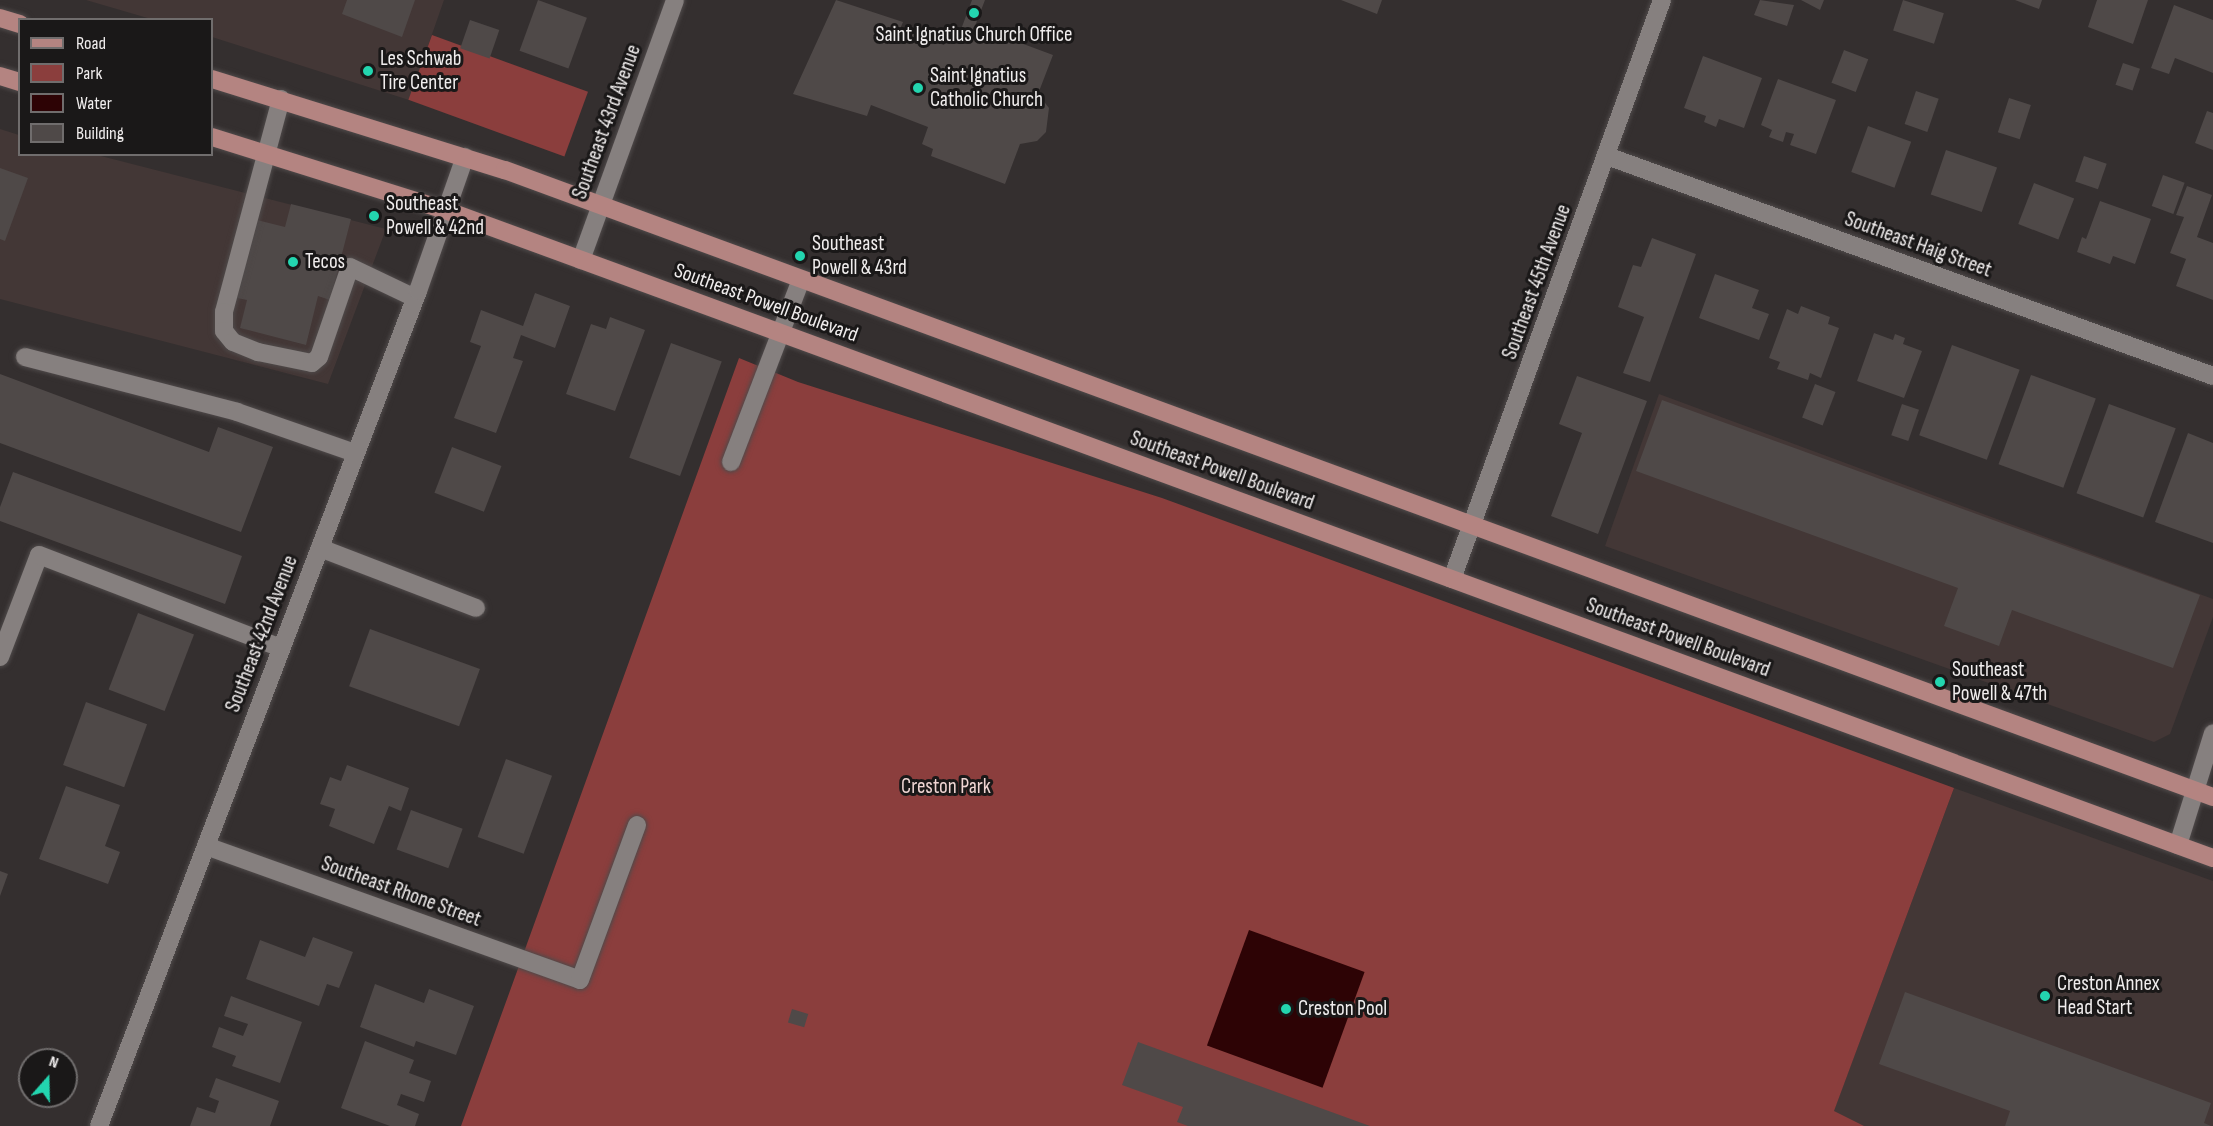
<!DOCTYPE html>
<html>
<head>
<meta charset="utf-8">
<style>
	body { margin:0 }
	#map { position:relative; width:2213px; height:1126px; overflow:hidden; background:#342f2f; font-family:"Sofia Sans Condensed",sans-serif }
	div>[style] { position:absolute }
	.built>* { inset:0; background:#433736 }
	.green>* { inset:0; background:#8b3e3d; transform-origin:0 0 }
	.water>* { inset:0; background:#2d0305; transform-origin:0 0 }
	.building>* { inset:0; background:#4f4948; transform-origin:0 0 }
	.roads { filter:drop-shadow(0 0 2px #4f4a4a) drop-shadow(0 0 2px #4f4a4a) }
	.minor>* { height:18px; margin:-9px; padding:0 9px; transform-origin:9px; border-radius:9px; background:#86807f }
	.major>* { height:18px; margin:-9px; padding:0 9px; transform-origin:9px; border-radius:9px; background:#b48481 }
	.dots>* { width:16px; height:16px; translate:-50% -50%; box-sizing:border-box; border:3px solid #1a1818; border-radius:50% }
	span { translate:-50% -50%; white-space:nowrap; text-align:center; line-height:1.15; -webkit-text-stroke:6px #1a1818; paint-order:stroke }
	.poi-label { font-size:21px; color:#f0eded }
	.left { translate:0 -50%; text-align:left }
	.street-label { font-size:21px; color:#f0eded }
	.park-label { font-size:21px; color:#efd5d3 }
	.legend { position:absolute; left:18px; top:18px; width:195px; height:138px; box-sizing:border-box; background:#1a1818; border:2px solid #706d6d; margin:0; padding:8px 10px; list-style:none; font-size:18px; color:#f0eded }
	.legend li { display:flex; align-items:center; gap:12px; height:30px }
	.legend b { width:30px; border:2px solid #706d6d }
	.north { position:absolute; left:18px; top:1048px; width:60px; height:60px; box-sizing:border-box; background:#1a1818; border:2px solid #706d6d; border-radius:50%; rotate:20deg; font-size:16px; font-weight:700; line-height:24px; text-align:center; color:#f0eded }
	.north::after { content:''; display:block; margin:auto; width:21px; height:27px; background:#23d5af; clip-path:polygon(50% 0,100% 100%,50% 72%,0 100%) }
</style>
</head>
<body>
<div id="map">
	<div class="built">
		<i style="clip-path:polygon(86px 0,444px 0,409px 100px,212px 37px,212px 20px,151px 19px)"></i>
		<i style="clip-path:polygon(0 129px,19px 135px,20px 154px,97px 155px,386px 229px,328px 384px,0 299px)"></i>
		<i style="clip-path:polygon(1659px 394px,2213px 599px,2213px 617px,2170px 734px,2154px 742px,1605px 546px)"></i>
		<i style="clip-path:polygon(1954px 788px,2213px 881px,2213px 1126px,1828px 1126px)"></i>
	</div>
	<div class="green">
		<i style="left:432px;top:35px;width:166px;height:69px;rotate:20deg"></i>
		<i style="clip-path:polygon(739px 358px,798px 382px,1162px 498px,1954px 788px,1834px 1111px,1864px 1126px,461px 1126px)"></i>
	</div>
	<div class="water">
		<i style="left:1249px;top:930px;width:123px;height:123px;rotate:20deg"></i>
	</div>
	<div class="building">
		<i style="clip-path:polygon(347px 0,415px 0,402px 37px,342px 14px)"></i>
		<i style="left:538px;top:0;width:52px;height:54px;rotate:20deg"></i>
		<i style="clip-path:polygon(836px 0,903px 22px,900px 29px,944px 45px,947px 36px,957px 40px,972px 0,985px 0,975px 26px,1053px 55px,1038px 94px,1049px 108px,1046px 132px,1037px 141px,1020px 144px,1005px 184px,931px 156px,933px 149px,922px 144px,928px 127px,871px 105px,867px 116px,793px 94px)"></i>
		<i style="clip-path:polygon(1341px 0,1382px 0,1377px 14px)"></i>
		<i style="clip-path:polygon(1760px 0,1794px 5px,1787px 26px,1754px 15px)"></i>
		<i style="clip-path:polygon(1801px 0,1824px 0,1820px 10px)"></i>
		<i style="left:1903px;top:0;width:43px;height:32px;rotate:18deg"></i>
		<i style="clip-path:polygon(2015px 0,2042px 0,2039px 9px)"></i>
		<i style="clip-path:polygon(2097px 0,2148px 0,2133px 44px,2088px 27px)"></i>
		<i style="clip-path:polygon(2174px 5px,2213px 20px,2213px 73px,2175px 58px,2169px 74px,2151px 68px)"></i>
		<i style="left:470px;top:20px;width:31px;height:30px;rotate:19deg"></i>
		<i style="left:1844px;top:50px;width:26px;height:35px;rotate:21deg"></i>
		<i style="clip-path:polygon(1703px 56px,1762px 78px,1744px 128px,1719px 119px,1716px 127px,1704px 122px,1706px 116px,1684px 108px)"></i>
		<i style="left:2123px;top:63px;width:18px;height:23px;rotate:19deg"></i>
		<i style="clip-path:polygon(1778px 79px,1836px 100px,1816px 154px,1790px 145px,1794px 134px,1786px 132px,1783px 142px,1769px 137px,1772px 130px,1761px 125px)"></i>
		<i style="left:1916px;top:91px;width:24px;height:35px;rotate:19deg"></i>
		<i style="left:2009px;top:98px;width:23px;height:36px;rotate:18deg"></i>
		<i style="clip-path:polygon(2207px 111px,2213px 113px,2213px 150px,2195px 143px)"></i>
		<i style="left:1868px;top:126px;width:46px;height:49px;rotate:20deg"></i>
		<i style="left:1946px;top:150px;width:54px;height:47px;rotate:19deg"></i>
		<i style="left:2084px;top:156px;width:24px;height:27px;rotate:19deg"></i>
		<i style="clip-path:polygon(0 168px,28px 178px,5px 241px,0 239px)"></i>
		<i style="left:2163px;top:175px;width:23px;height:33px;rotate:20deg"></i>
		<i style="left:2034px;top:183px;width:43px;height:44px;rotate:21deg"></i>
		<i style="clip-path:polygon(2187px 186px,2212px 195px,2197px 237px,2213px 243px,2213px 300px,2176px 286px,2186px 259px,2170px 253px,2184px 217px,2176px 215px)"></i>
		<i style="clip-path:polygon(2100px 201px,2151px 219px,2135px 264px,2113px 256px,2110px 264px,2077px 252px,2082px 237px,2086px 239px)"></i>
		<i style="clip-path:polygon(291px 204px,351px 219px,330px 300px,318px 296px,306px 345px,240px 328px,247px 300px,237px 298px,257px 220px,285px 227px)"></i>
		<i style="clip-path:polygon(1652px 238px,1696px 254px,1650px 382px,1623px 373px,1644px 317px,1618px 307px,1633px 265px,1641px 267px)"></i>
		<i style="clip-path:polygon(1715px 274px,1759px 290px,1752px 308px,1769px 314px,1759px 340px,1699px 318px)"></i>
		<i style="clip-path:polygon(535px 293px,570px 306px,555px 348px,521px 335px,513px 358px,523px 361px,496px 433px,454px 418px,481px 346px,470px 342px,481px 310px,523px 326px)"></i>
		<i style="clip-path:polygon(1801px 306px,1830px 317px,1828px 324px,1839px 328px,1821px 378px,1810px 373px,1808px 380px,1777px 369px,1780px 362px,1769px 358px,1787px 309px,1798px 314px)"></i>
		<i style="clip-path:polygon(610px 317px,645px 330px,615px 411px,566px 394px,591px 324px,606px 329px)"></i>
		<i style="clip-path:polygon(1874px 333px,1893px 340px,1895px 334px,1905px 338px,1903px 344px,1922px 351px,1904px 398px,1857px 381px)"></i>
		<i style="left:671px;top:343px;width:54px;height:122px;rotate:20deg"></i>
		<i style="left:1952px;top:345px;width:72px;height:96px;rotate:20deg"></i>
		<i style="clip-path:polygon(0 374px,209px 452px,218px 427px,273px 447px,241px 532px,0 443px)"></i>
		<i style="left:2031px;top:375px;width:69px;height:95px;rotate:20deg"></i>
		<i style="clip-path:polygon(1577px 376px,1647px 401px,1598px 534px,1551px 516px,1582px 433px,1559px 424px)"></i>
		<i style="left:1815px;top:384px;width:22px;height:36px;rotate:21deg"></i>
		<i style="clip-path:polygon(1662px 400px,2200px 595px,2173px 668px,2012px 610px,1999px 646px,1944px 626px,1958px 588px,1636px 471px)"></i>
		<i style="left:1902px;top:404px;width:18px;height:33px;rotate:19deg"></i>
		<i style="left:2109px;top:404px;width:71px;height:95px;rotate:20deg"></i>
		<i style="clip-path:polygon(2188px 433px,2213px 443px,2213px 543px,2155px 522px)"></i>
		<i style="left:452px;top:447px;width:53px;height:49px;rotate:21deg"></i>
		<i style="clip-path:polygon(13px 472px,242px 556px,225px 604px,0 521px,0 507px)"></i>
		<i style="left:138px;top:613px;width:60px;height:82px;rotate:21deg"></i>
		<i style="left:370px;top:629px;width:117px;height:61px;rotate:20deg"></i>
		<i style="left:86px;top:702px;width:65px;height:67px;rotate:20deg"></i>
		<i style="left:506px;top:759px;width:49px;height:83px;rotate:20deg"></i>
		<i style="clip-path:polygon(347px 765px,409px 788px,401px 811px,389px 806px,374px 844px,329px 826px,335px 809px,320px 804px,330px 777px,341px 781px)"></i>
		<i style="clip-path:polygon(66px 786px,120px 805px,105px 846px,120px 852px,108px 884px,39px 859px)"></i>
		<i style="left:411px;top:810px;width:55px;height:42px;rotate:20deg"></i>
		<i style="clip-path:polygon(0 871px,8px 874px,0 896px)"></i>
		<i style="clip-path:polygon(313px 937px,353px 952px,339px 988px,327px 984px,319px 1006px,246px 979px,260px 940px,305px 957px)"></i>
		<i style="clip-path:polygon(375px 984px,424px 1003px,429px 989px,474px 1006px,456px 1055px,416px 1041px,414px 1047px,360px 1027px)"></i>
		<i style="clip-path:polygon(1905px 992px,2211px 1103px,2204px 1123px,2211px 1126px,2005px 1126px,2010px 1111px,1879px 1064px)"></i>
		<i style="clip-path:polygon(231px 996px,302px 1022px,280px 1083px,232px 1066px,236px 1056px,212px 1047px,219px 1027px,243px 1036px,248px 1024px,224px 1016px)"></i>
		<i style="left:792px;top:1009px;width:17px;height:14px;rotate:17deg"></i>
		<i style="clip-path:polygon(365px 1041px,414px 1060px,409px 1073px,431px 1081px,424px 1102px,401px 1094px,397px 1105px,419px 1114px,415px 1126px,390px 1126px,341px 1108px)"></i>
		<i style="clip-path:polygon(1138px 1042px,1370px 1126px,1188px 1126px,1177px 1122px,1183px 1107px,1122px 1085px)"></i>
		<i style="clip-path:polygon(216px 1078px,279px 1101px,270px 1126px,190px 1126px,197px 1107px,215px 1113px,219px 1101px,209px 1097px)"></i>
	</div>
	<div class="roads">
		<div class="minor">
			<i style="left:281px;top:99px;width:220px;rotate:105deg"></i>
			<i style="left:224px;top:312px;width:19px;rotate:90deg"></i>
			<i style="left:224px;top:331px;width:14px;rotate:51deg"></i>
			<i style="left:233px;top:342px;width:27px;rotate:22deg"></i>
			<i style="left:258px;top:352px;width:55px;rotate:11.5deg"></i>
			<i style="left:312px;top:363px;width:9px;rotate:-41deg"></i>
			<i style="left:319px;top:357px;width:95px;rotate:-71deg"></i>
			<i style="left:350px;top:267px;width:72px;rotate:25.5deg"></i>
			<i style="left:1607px;top:156px;width:645px;rotate:19.95deg"></i>
			<i style="left:581px;top:260px;width:276px;rotate:-70.1deg"></i>
			<i style="left:25px;top:357px;width:219px;rotate:14.5deg"></i>
			<i style="left:237px;top:412px;width:125px;rotate:19.2deg"></i>
			<i style="left:731px;top:462px;width:195px;rotate:-69deg"></i>
			<i style="left:320px;top:548px;width:167px;rotate:21deg"></i>
			<i style="left:1452px;top:579px;width:616px;rotate:-70.06deg"></i>
			<i style="left:0;top:657px;width:109px;rotate:-69.1deg"></i>
			<i style="left:39px;top:555px;width:259px;rotate:21deg"></i>
			<i style="left:2178px;top:845px;width:117px;rotate:-72.6deg"></i>
			<i style="left:206px;top:846px;width:397px;rotate:19.7deg"></i>
			<i style="left:580px;top:980px;width:165px;rotate:-69.8deg"></i>
			<i style="left:99px;top:1126px;width:894px;rotate:-69.09deg"></i>
			<i style="left:418px;top:291px;width:142px;rotate:-70.7deg"></i>
		</div>
		<div class="major">
			<i style="left:0;top:18px;width:21px;rotate:17deg"></i>
			<i style="left:0;top:76px;width:21px;rotate:17deg"></i>
			<i style="left:212px;top:79px;width:307px;rotate:17.3deg"></i>
			<i style="left:505px;top:170px;width:1819px;rotate:20.16deg"></i>
			<i style="left:212px;top:137px;width:244px;rotate:17.4deg"></i>
			<i style="left:445px;top:210px;width:1883px;rotate:20.13deg"></i>
		</div>
	</div>
	<div class="dots">
		<i style="left:974px;top:13px;background:#23d5af"></i>
		<i style="left:368px;top:71px;background:#23d5af"></i>
		<i style="left:918px;top:88px;background:#23d5af"></i>
		<i style="left:374px;top:216px;background:#23d5af"></i>
		<i style="left:800px;top:256px;background:#23d5af"></i>
		<i style="left:293px;top:262px;background:#23d5af"></i>
		<i style="left:1940px;top:682px;background:#23d5af"></i>
		<i style="left:2045px;top:996px;background:#23d5af"></i>
		<i style="left:1286px;top:1009px;background:#23d5af"></i>
	</div>
	<div class="poi-label">
		<span style="left:974px;top:35px">Saint Ignatius Church Office</span>
		<span class="left" style="left:380px;top:71px">Les Schwab<br>Tire Center</span>
		<span class="left" style="left:930px;top:88px">Saint Ignatius<br>Catholic Church</span>
		<span class="left" style="left:386px;top:216px">Southeast<br>Powell &amp; 42nd</span>
		<span class="left" style="left:812px;top:256px">Southeast<br>Powell &amp; 43rd</span>
		<span class="left" style="left:305px;top:262px">Tecos</span>
		<span class="left" style="left:1952px;top:682px">Southeast<br>Powell &amp; 47th</span>
		<span class="left" style="left:2057px;top:996px">Creston Annex<br>Head Start</span>
		<span class="left" style="left:1298px;top:1009px">Creston Pool</span>
	</div>
	<div class="street-label">
		<span style="left:607px;top:122px;rotate:-70deg">Southeast 43rd Avenue</span>
		<span style="left:1918px;top:245px;rotate:20deg">Southeast Haig Street</span>
		<span style="left:1537px;top:282px;rotate:-70deg">Southeast 45th Avenue</span>
		<span style="left:766px;top:303px;rotate:20deg">Southeast Powell Boulevard</span>
		<span style="left:1222px;top:471px;rotate:20deg">Southeast Powell Boulevard</span>
		<span style="left:262px;top:634px;rotate:-69deg">Southeast 42nd Avenue</span>
		<span style="left:1678px;top:638px;rotate:20deg">Southeast Powell Boulevard</span>
		<span style="left:401px;top:892px;rotate:20deg">Southeast Rhone Street</span>
	</div>
	<div class="park-label">
		<span style="left:946px;top:787px">Creston Park</span>
	</div>
	<ul class="legend">
	<li><b style="height:8px;background:#b48481"></b>Road</li>
	<li><b style="height:16px;background:#8b3e3d"></b>Park</li>
	<li><b style="height:16px;background:#2d0305"></b>Water</li>
	<li><b style="height:16px;background:#4f4948"></b>Building</li>
	</ul>
	<div class="north">N</div>
</div>
</body>
</html>
